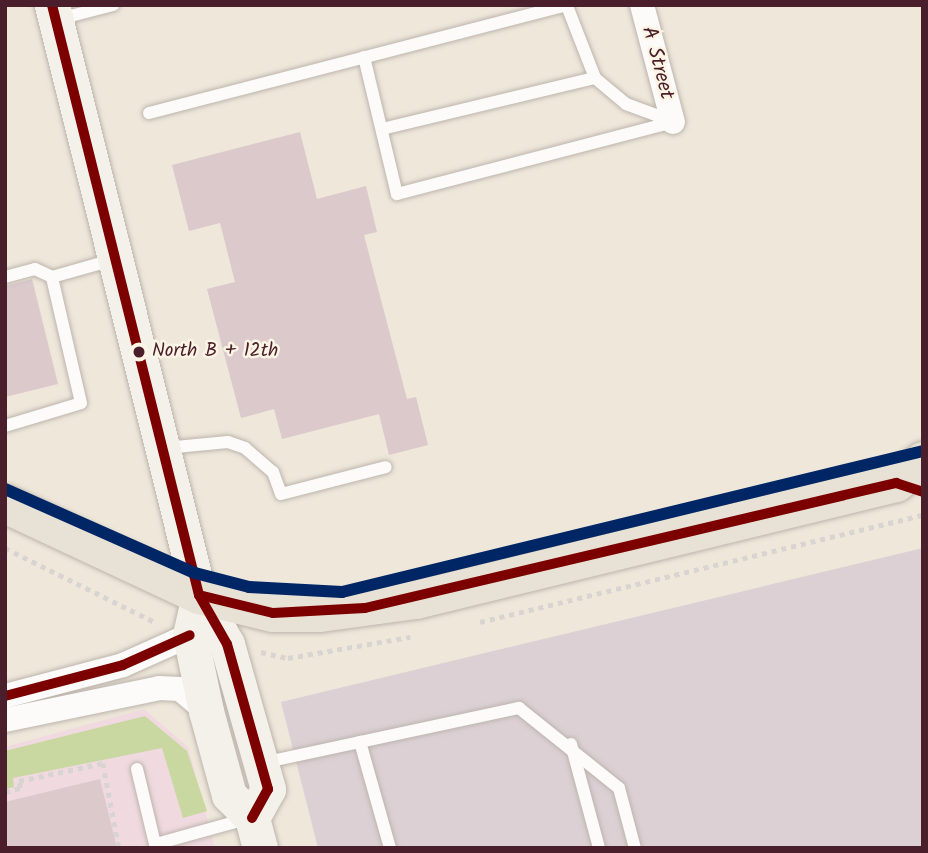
<!DOCTYPE html>
<html>
<head>
<meta charset="utf-8">
<style>
	body { margin:0 }
	#map { position:relative; width:928px; height:853px; overflow:hidden; background:#eee7da; font-family:Kalam,sans-serif }
	div>[style] { position:absolute }
	.built>* { inset:0; background:#f0dadf }
	.industrial>* { inset:0; background:#dcd0d5 }
	.green>* { inset:0; background:#c9d7a0 }
	.building>* { inset:0; background:#dbc9cb }
	.path>* { height:4.5px; margin-top:-2.25px; transform-origin:0; background:repeating-linear-gradient(90deg,#d8d4d2 0 5px,transparent 0 10px) }
	.roads { filter:drop-shadow(0 0 2px #bdb4ad) drop-shadow(0 0 2px #bdb4ad) }
	.lane>* { height:12px; margin:-6px; padding:0 6px; transform-origin:6px; border-radius:6px; background:#fcfbf9 }
	.street>* { height:24px; margin:-12px; padding:0 12px; transform-origin:12px; border-radius:12px; background:#fcfbf9 }
	.secondary>* { height:35px; margin:-17.5px; padding:0 17.5px; transform-origin:17.5px; border-radius:17.5px; background:#f4f1eb }
	.primary>* { height:38px; margin:-19px; padding:0 19px; transform-origin:19px; border-radius:19px; background:#e7e2d5 }
	.bus-1>* { height:10px; margin:-5px; padding:0 5px; transform-origin:5px; border-radius:5px; background:#7d0000 }
	.rail-1>* { height:12px; margin:-6px; padding:0 6px; transform-origin:6px; border-radius:6px; background:#002666 }
	.dots>* { width:19px; height:19px; translate:-50% -50%; box-sizing:border-box; border:4px solid #fcf5e5; border-radius:50% }
	span { translate:-50% -50%; white-space:nowrap; text-align:center; line-height:1.15; -webkit-text-stroke:5px #fcf5e5; paint-order:stroke }
	.bus-label { font-size:19px; color:#4a1f2b }
	.left { translate:0 -50%; text-align:left }
	.street-label { font-size:21px; color:#4a1f2b }
	.frame { position:absolute; inset:0; border:7px solid #4a1f2b; pointer-events:none }
</style>
</head>
<body>
<div id="map">
	<div class="built">
		<i style="clip-path:polygon(144px 709px,188px 747px,215px 848px,5px 848px,5px 747px)"></i>
	</div>
	<div class="industrial">
		<i style="clip-path:polygon(923px 548px,923px 848px,318px 848px,281px 702px)"></i>
	</div>
	<div class="green">
		<i style="clip-path:polygon(145px 716px,187px 751px,207px 811px,183px 818px,162px 748px,13px 778px,14px 787px,5px 789px,5px 751px)"></i>
	</div>
	<div class="building">
		<i style="clip-path:polygon(300px 132px,317px 199px,366px 186px,377px 232px,364px 235px,407px 399px,416px 397px,428px 445px,389px 455px,379px 414px,282px 439px,274px 409px,241px 418px,207px 289px,235px 282px,220px 223px,189px 231px,172px 165px)"></i>
		<i style="clip-path:polygon(32px 279px,58px 384px,5px 397px,5px 286px)"></i>
		<i style="clip-path:polygon(100px 779px,117px 848px,5px 848px,5px 802px)"></i>
	</div>
	<div class="path">
		<i style="left:5px;top:548px;width:167px;rotate:26.3deg"></i>
		<i style="left:480px;top:622px;width:456px;rotate:-13.6deg"></i>
		<i style="left:261px;top:652px;width:28px;rotate:13deg"></i>
		<i style="left:288px;top:658px;width:124px;rotate:-9.8deg"></i>
		<i style="left:5px;top:792px;width:16px;rotate:-15deg"></i>
		<i style="left:20px;top:788px;width:7px;rotate:-98deg"></i>
		<i style="left:19px;top:781px;width:86px;rotate:-12.1deg"></i>
		<i style="left:103px;top:763px;width:86px;rotate:79.3deg"></i>
	</div>
	<div class="roads">
		<div class="lane">
			<i style="left:567px;top:6px;width:77px;rotate:68.7deg"></i>
			<i style="left:595px;top:78px;width:40px;rotate:40deg"></i>
			<i style="left:626px;top:104px;width:49px;rotate:20.3deg"></i>
			<i style="left:59px;top:19px;width:56px;rotate:-14.5deg"></i>
			<i style="left:364px;top:57px;width:141px;rotate:76.5deg"></i>
			<i style="left:397px;top:194px;width:285px;rotate:-14.6deg"></i>
			<i style="left:149px;top:113px;width:432px;rotate:-14.5deg"></i>
			<i style="left:382px;top:129px;width:219px;rotate:-13.5deg"></i>
			<i style="left:5px;top:277px;width:31px;rotate:-15deg"></i>
			<i style="left:35px;top:269px;width:19px;rotate:25deg"></i>
			<i style="left:52px;top:277px;width:62px;rotate:-15.8deg"></i>
			<i style="left:5px;top:426px;width:79px;rotate:-16.8deg"></i>
			<i style="left:81px;top:403px;width:129px;rotate:-103deg"></i>
			<i style="left:165px;top:448px;width:63px;rotate:-5.4deg"></i>
			<i style="left:228px;top:442px;width:18px;rotate:19deg"></i>
			<i style="left:245px;top:448px;width:37px;rotate:41deg"></i>
			<i style="left:273px;top:472px;width:23px;rotate:70deg"></i>
			<i style="left:281px;top:494px;width:108px;rotate:-14.4deg"></i>
			<i style="left:360px;top:742px;width:110px;rotate:74.2deg"></i>
			<i style="left:571px;top:744px;width:108px;rotate:74.9deg"></i>
			<i style="left:262px;top:763px;width:263px;rotate:-12.1deg"></i>
			<i style="left:519px;top:708px;width:128px;rotate:38.7deg"></i>
			<i style="left:619px;top:788px;width:62px;rotate:75.1deg"></i>
			<i style="left:137px;top:769px;width:81px;rotate:76.5deg"></i>
			<i style="left:156px;top:844px;width:93px;rotate:-15.5deg"></i>
		</div>
		<div class="street">
			<i style="left:642px;top:5px;width:121px;rotate:75.2deg"></i>
			<i style="left:5px;top:696px;width:122px;rotate:-14.7deg"></i>
			<i style="left:123px;top:665px;width:73px;rotate:-24.1deg"></i>
			<i style="left:5px;top:720px;width:157px;rotate:-11.7deg"></i>
			<i style="left:159px;top:688px;width:21px;rotate:3deg"></i>
			<i style="left:180px;top:689px;width:34px;rotate:40deg"></i>
		</div>
		<div class="secondary">
			<i style="left:52px;top:5px;width:608px;rotate:76.01deg"></i>
			<i style="left:199px;top:595px;width:56px;rotate:60.3deg"></i>
			<i style="left:227px;top:644px;width:151px;rotate:74.2deg"></i>
			<i style="left:268px;top:789px;width:33px;rotate:119deg"></i>
			<i style="left:199px;top:595px;width:41px;rotate:102.7deg"></i>
			<i style="left:190px;top:635px;width:78px;rotate:78.1deg"></i>
			<i style="left:206px;top:711px;width:87px;rotate:74.7deg"></i>
			<i style="left:229px;top:795px;width:33px;rotate:45deg"></i>
			<i style="left:252px;top:818px;width:31px;rotate:75deg"></i>
		</div>
		<div class="primary">
			<i style="left:5px;top:504px;width:214px;rotate:25.1deg"></i>
			<i style="left:199px;top:595px;width:76px;rotate:13.7deg"></i>
			<i style="left:273px;top:613px;width:47px"></i>
			<i style="left:320px;top:613px;width:97px;rotate:-7.7deg"></i>
			<i style="left:416px;top:600px;width:494px;rotate:-13.7deg"></i>
			<i style="left:896px;top:483px;width:35px;rotate:-39deg"></i>
		</div>
	</div>
	<div class="bus-1">
		<i style="left:52px;top:5px;width:608px;rotate:76.01deg"></i>
		<i style="left:199px;top:595px;width:56px;rotate:60.3deg"></i>
		<i style="left:227px;top:644px;width:151px;rotate:74.2deg"></i>
		<i style="left:268px;top:789px;width:33px;rotate:119deg"></i>
		<i style="left:199px;top:595px;width:76px;rotate:13.7deg"></i>
		<i style="left:273px;top:613px;width:92px;rotate:-3.1deg"></i>
		<i style="left:365px;top:608px;width:546px;rotate:-13.25deg"></i>
		<i style="left:896px;top:483px;width:28px;rotate:18deg"></i>
		<i style="left:5px;top:696px;width:122px;rotate:-14.7deg"></i>
		<i style="left:123px;top:665px;width:73px;rotate:-24.1deg"></i>
	</div>
	<div class="rail-1">
		<i style="left:5px;top:489px;width:208px;rotate:23.9deg"></i>
		<i style="left:195px;top:573px;width:56px;rotate:14.5deg"></i>
		<i style="left:249px;top:587px;width:93px;rotate:3.1deg"></i>
		<i style="left:342px;top:592px;width:598px;rotate:-13.64deg"></i>
	</div>
	<div class="dots">
		<i style="left:139px;top:352px;background:#4a1f2b"></i>
	</div>
	<div class="bus-label">
		<span class="left" style="left:152px;top:352px">North B + 12th</span>
	</div>
	<div class="street-label">
		<span style="left:657px;top:63px;rotate:75deg">A Street</span>
	</div>
	<div class="frame"></div>
</div>
</body>
</html>
